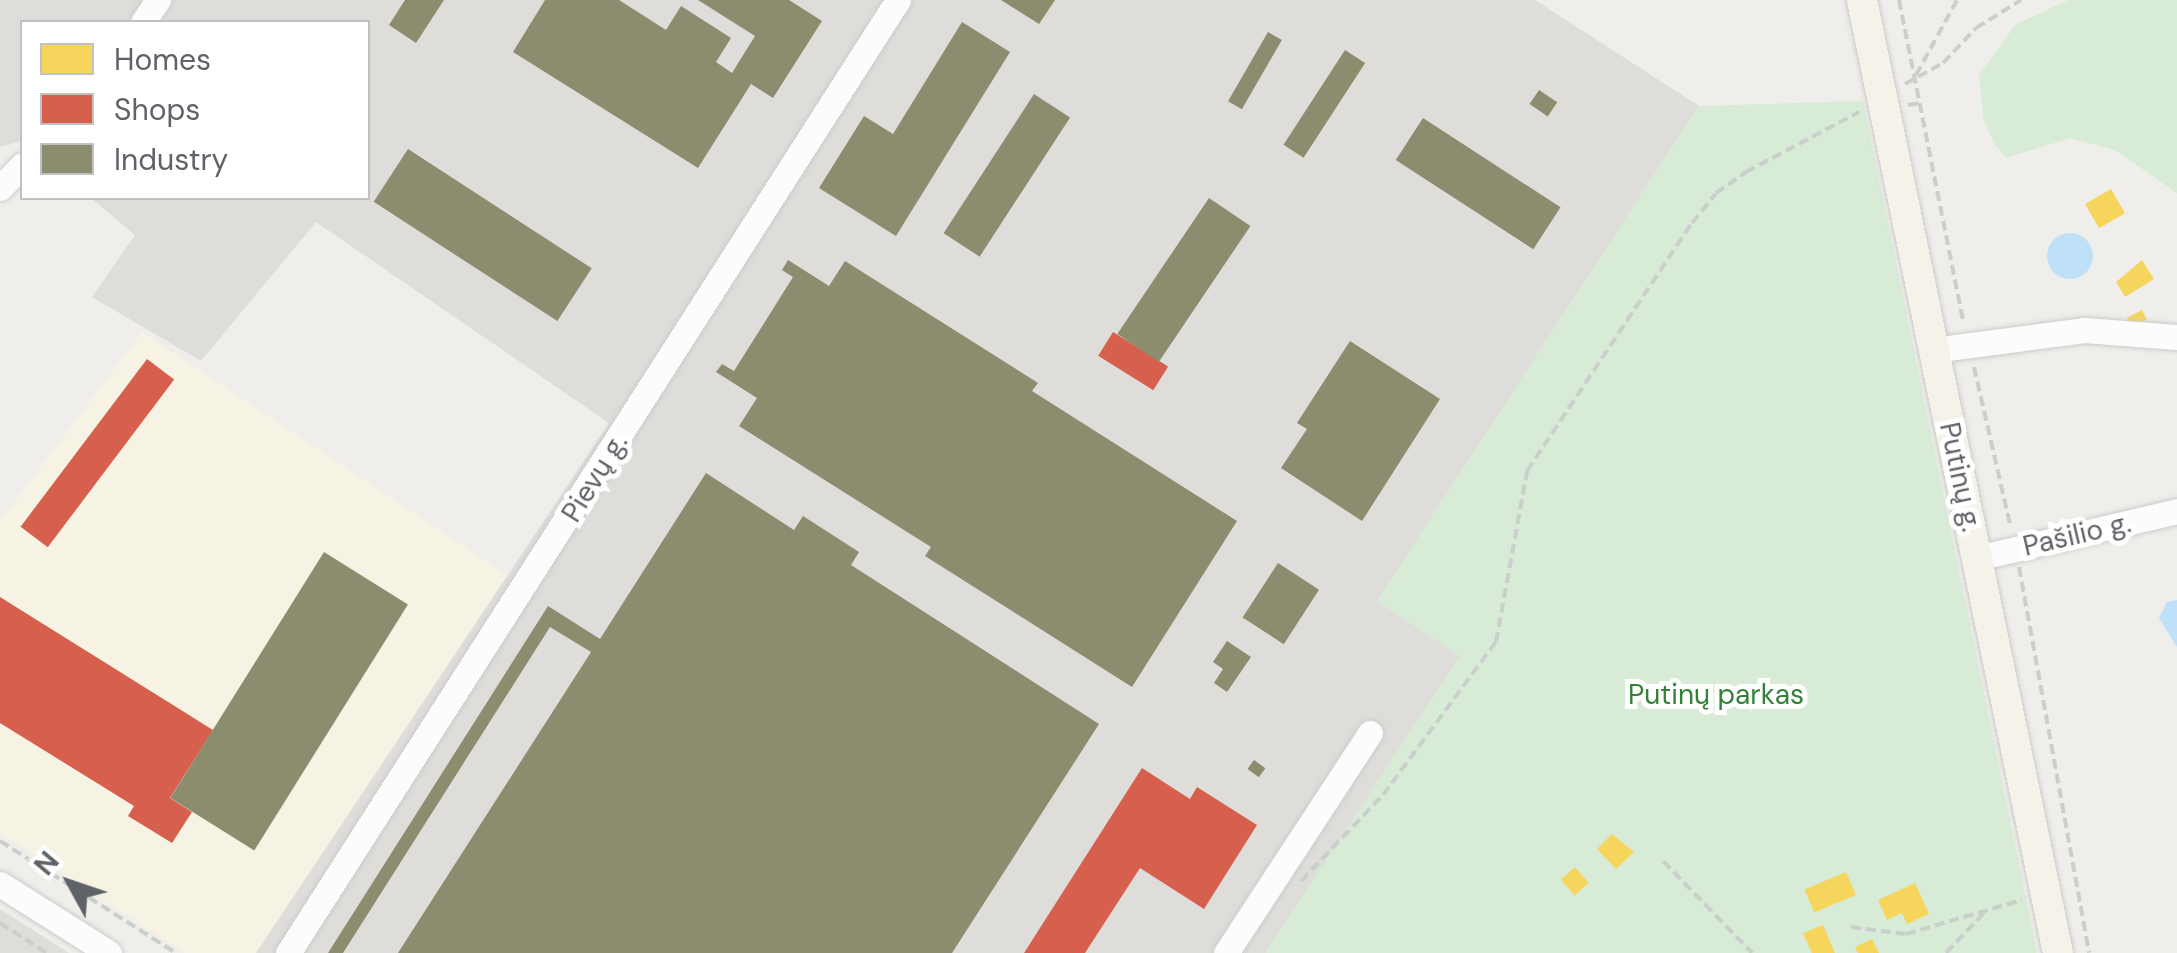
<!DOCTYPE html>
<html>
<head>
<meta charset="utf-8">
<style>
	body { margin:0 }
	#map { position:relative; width:2177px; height:953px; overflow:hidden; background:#efeeea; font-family:"DM Sans",sans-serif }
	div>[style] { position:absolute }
	.commercial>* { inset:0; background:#f7f3e4 }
	.industrial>* { inset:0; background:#dfddda }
	.green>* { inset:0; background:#d8ebd6 }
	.water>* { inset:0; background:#bfe0f9 }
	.round { border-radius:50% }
	.homes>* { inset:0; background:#f6d55c; transform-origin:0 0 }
	.shops>* { inset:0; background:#d6604d; transform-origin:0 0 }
	.industry>* { inset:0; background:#8c8c6e; transform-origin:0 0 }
	.path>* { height:4px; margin-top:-2px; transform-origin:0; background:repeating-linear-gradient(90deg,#cacfcc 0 10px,transparent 0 15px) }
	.roads { filter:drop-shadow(0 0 2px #cbcccc) drop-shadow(0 0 2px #cbcccc) }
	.minor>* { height:25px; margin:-12.5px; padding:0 12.5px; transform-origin:12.5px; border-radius:12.5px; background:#fdfcfc }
	.major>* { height:30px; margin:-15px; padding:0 15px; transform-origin:15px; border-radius:15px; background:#f4f2e9 }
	span { translate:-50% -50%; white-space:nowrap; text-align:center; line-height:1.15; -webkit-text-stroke:10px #fff; paint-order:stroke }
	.street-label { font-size:28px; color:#5f6368 }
	.park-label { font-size:28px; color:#348238 }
	.legend { position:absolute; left:20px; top:20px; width:350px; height:180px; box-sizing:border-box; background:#fff; border:2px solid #bfc1c3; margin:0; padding:12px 18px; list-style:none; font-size:30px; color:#5f6368 }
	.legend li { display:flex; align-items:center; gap:20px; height:50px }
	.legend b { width:50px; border:2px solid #bfc1c3 }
	.north { position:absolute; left:20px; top:833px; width:100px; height:100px; -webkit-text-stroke:8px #fff; paint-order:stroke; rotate:310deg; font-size:28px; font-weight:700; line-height:40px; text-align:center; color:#5f6368 }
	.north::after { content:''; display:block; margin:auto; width:35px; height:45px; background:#5f6368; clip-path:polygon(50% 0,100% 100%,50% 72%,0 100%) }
</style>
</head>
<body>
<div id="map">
	<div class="commercial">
		<i style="clip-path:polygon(142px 332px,507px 575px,256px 953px,185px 953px,0 833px,0 522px)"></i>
	</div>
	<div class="industrial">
		<i style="clip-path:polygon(0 0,1535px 0,1699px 106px,1378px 600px,1461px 656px,1265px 953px,256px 953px,609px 423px,316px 222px,201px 361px,92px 297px,135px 235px,91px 198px,368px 198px,368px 22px,22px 22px,22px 141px,0 147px)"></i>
		<i style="clip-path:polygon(0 909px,69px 953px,0 953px)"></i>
	</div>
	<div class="green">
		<i style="clip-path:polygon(2068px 0,2177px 0,2177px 193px,2115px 150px,2070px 138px,2006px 158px,1994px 144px,1983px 118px,1979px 75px,2015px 25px)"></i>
		<i style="clip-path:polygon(1863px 101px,2037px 953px,1265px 953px,1460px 656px,1377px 601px,1699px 106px)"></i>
	</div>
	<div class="water">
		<i class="round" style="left:2047px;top:233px;width:46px;height:46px"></i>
		<i style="clip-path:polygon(2177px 600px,2177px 647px,2159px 618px,2167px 602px)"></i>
	</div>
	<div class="homes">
		<i style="left:2111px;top:189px;width:28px;height:30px;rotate:60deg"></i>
		<i style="clip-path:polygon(2142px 260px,2154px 279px,2125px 297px,2116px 282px)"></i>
		<i style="left:2142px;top:310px;width:11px;height:17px;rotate:63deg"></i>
		<i style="clip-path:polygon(1612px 834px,1634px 852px,1616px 869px,1597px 849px)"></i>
		<i style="left:1575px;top:867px;width:21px;height:19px;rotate:49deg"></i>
		<i style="left:1846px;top:872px;width:25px;height:45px;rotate:67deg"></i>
		<i style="clip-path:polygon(1915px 883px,1929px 914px,1907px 924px,1902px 913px,1887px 920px,1878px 900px)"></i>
		<i style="clip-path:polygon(1823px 925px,1835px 953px,1812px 953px,1803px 933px)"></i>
		<i style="clip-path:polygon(1872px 939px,1879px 953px,1858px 953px,1855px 947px)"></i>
	</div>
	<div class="shops">
		<i style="left:1113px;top:332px;width:65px;height:28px;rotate:32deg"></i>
		<i style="left:147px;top:359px;width:34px;height:210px;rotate:37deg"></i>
		<i style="clip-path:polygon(0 597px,213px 730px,170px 798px,192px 812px,172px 843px,128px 816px,134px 806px,0 723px)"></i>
		<i style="clip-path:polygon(1142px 768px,1190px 799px,1197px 787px,1257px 825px,1204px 909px,1140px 868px,1085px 953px,1024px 953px)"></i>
	</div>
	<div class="industry">
		<i style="clip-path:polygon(405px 0,444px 0,416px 43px,389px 25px)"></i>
		<i style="clip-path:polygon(545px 0,619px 0,666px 30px,681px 6px,731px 38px,716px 62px,732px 73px,755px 36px,698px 0,789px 0,822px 21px,773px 98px,751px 84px,698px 168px,513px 52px)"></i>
		<i style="clip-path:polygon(1001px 0,1055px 0,1039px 24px)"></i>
		<i style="clip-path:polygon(962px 22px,1010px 52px,896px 236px,819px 188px,864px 116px,893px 134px)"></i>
		<i style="left:1268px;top:32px;width:16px;height:80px;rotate:30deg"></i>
		<i style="left:1345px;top:50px;width:24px;height:113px;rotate:33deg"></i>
		<i style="left:1539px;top:90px;width:22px;height:17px;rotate:34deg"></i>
		<i style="left:1034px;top:94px;width:43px;height:166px;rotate:33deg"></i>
		<i style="left:1423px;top:118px;width:164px;height:50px;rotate:33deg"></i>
		<i style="left:408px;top:149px;width:219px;height:63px;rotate:33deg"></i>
		<i style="left:1209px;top:198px;width:50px;height:164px;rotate:34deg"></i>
		<i style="clip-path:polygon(788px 260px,829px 286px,845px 261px,1038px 383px,1032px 391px,1237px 521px,1132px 687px,925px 556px,931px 547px,739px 426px,757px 398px,716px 372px,722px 364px,734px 371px,793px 277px,782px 270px)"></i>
		<i style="clip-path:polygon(1350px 341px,1440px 399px,1362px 521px,1281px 468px,1307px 429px,1297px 423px)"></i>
		<i style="clip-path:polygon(706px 473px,794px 530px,803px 516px,859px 552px,851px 565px,1099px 724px,952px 953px,398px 953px,591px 652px,550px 627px,343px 953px,328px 953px,548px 606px,600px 639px)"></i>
		<i style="left:324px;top:552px;width:99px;height:290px;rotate:32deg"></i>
		<i style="left:1278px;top:563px;width:49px;height:65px;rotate:33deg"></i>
		<i style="clip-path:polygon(1227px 641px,1251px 657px,1227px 692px,1214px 683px,1223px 669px,1213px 662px)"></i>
		<i style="left:1254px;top:760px;width:14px;height:11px;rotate:36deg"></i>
	</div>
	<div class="path">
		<i style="left:1899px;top:0;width:330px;rotate:78.7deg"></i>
		<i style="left:1916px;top:75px;width:85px;rotate:-61.3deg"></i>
		<i style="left:1905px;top:84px;width:43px;rotate:-28.9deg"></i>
		<i style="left:1943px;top:63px;width:48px;rotate:-46.7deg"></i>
		<i style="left:1976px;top:28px;width:53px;rotate:-31.9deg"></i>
		<i style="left:1908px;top:105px;width:12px;rotate:-9deg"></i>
		<i style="left:1974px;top:367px;width:165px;rotate:77.1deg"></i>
		<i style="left:2019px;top:567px;width:392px;rotate:79.7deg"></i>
		<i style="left:0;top:841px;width:209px;rotate:32.5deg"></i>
		<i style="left:1663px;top:861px;width:128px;rotate:45.9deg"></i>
		<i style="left:1301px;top:881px;width:119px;rotate:-46.4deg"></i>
		<i style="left:1383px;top:795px;width:190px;rotate:-53.6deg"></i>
		<i style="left:1496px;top:642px;width:174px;rotate:-79.7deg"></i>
		<i style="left:1527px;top:471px;width:298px;rotate:-56.4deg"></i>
		<i style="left:1692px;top:223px;width:38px;rotate:-51deg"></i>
		<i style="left:1716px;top:193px;width:37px;rotate:-35deg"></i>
		<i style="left:1746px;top:172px;width:128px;rotate:-28deg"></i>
		<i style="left:0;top:923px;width:56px;rotate:32.6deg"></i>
		<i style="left:1851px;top:927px;width:55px;rotate:7.3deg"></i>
		<i style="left:1906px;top:934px;width:121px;rotate:-16.3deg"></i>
		<i style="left:1946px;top:953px;width:55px;rotate:-46.5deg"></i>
	</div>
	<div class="roads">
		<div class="minor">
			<i style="left:143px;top:22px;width:27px;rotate:-56deg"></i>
			<i style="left:0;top:188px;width:32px;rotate:-46deg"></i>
			<i style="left:1933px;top:350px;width:152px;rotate:-7.5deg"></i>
			<i style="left:2084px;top:330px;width:93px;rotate:4.3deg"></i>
			<i style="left:1977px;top:558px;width:205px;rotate:-13.2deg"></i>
			<i style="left:0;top:884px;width:129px;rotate:32.3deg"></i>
			<i style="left:288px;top:953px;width:1132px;rotate:-57.38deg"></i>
			<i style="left:1226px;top:953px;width:263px;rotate:-56.8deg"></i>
		</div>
		<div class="major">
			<i style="left:1862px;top:0;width:973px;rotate:78.38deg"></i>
		</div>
	</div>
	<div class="street-label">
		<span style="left:1960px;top:477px;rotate:78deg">Putinų g.</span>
		<span style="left:595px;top:478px;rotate:-58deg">Pievų g.</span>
		<span style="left:2077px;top:535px;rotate:-13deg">Pašilio g.</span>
	</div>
	<div class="park-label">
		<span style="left:1716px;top:695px">Putinų parkas</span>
	</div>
	<ul class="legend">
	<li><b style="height:28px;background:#f6d55c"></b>Homes</li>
	<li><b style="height:28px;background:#d6604d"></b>Shops</li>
	<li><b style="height:28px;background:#8c8c6e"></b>Industry</li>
	</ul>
	<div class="north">N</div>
</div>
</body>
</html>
